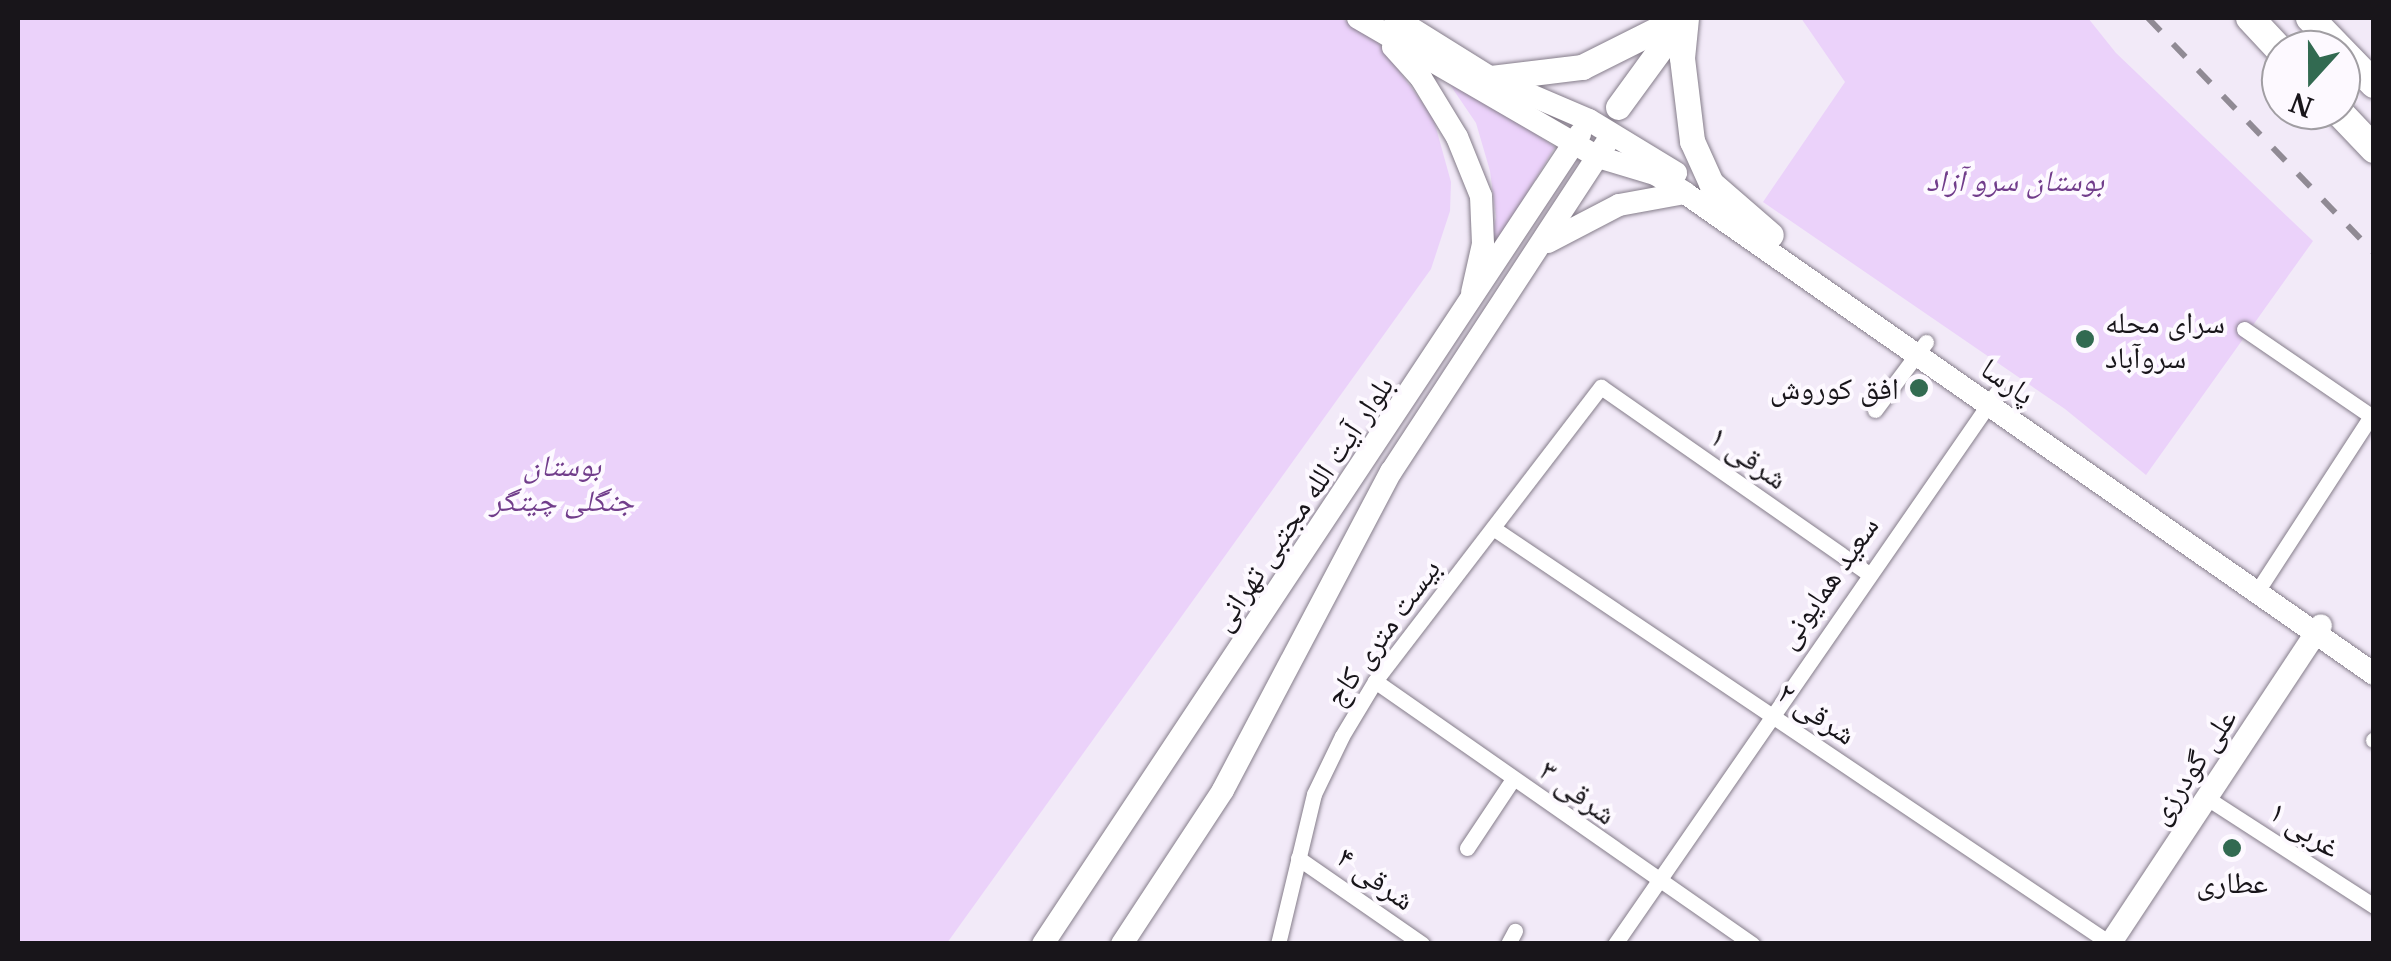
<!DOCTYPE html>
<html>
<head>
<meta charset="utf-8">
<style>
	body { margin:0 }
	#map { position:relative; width:2391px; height:961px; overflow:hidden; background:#f2eaf8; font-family:"Noto Serif","Noto Naskh Arabic",serif }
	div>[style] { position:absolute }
	.green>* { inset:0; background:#ebd2fa }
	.roads { filter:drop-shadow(0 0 2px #857d8a) drop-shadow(0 0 2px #857d8a) }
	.street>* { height:15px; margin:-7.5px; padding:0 7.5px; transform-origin:7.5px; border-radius:7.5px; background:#fff }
	.secondary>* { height:22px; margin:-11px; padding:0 11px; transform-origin:11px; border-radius:11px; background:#fff }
	.primary>* { height:25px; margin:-12.5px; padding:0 12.5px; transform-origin:12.5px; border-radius:12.5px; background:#fff }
	.highway>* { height:28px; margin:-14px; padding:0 14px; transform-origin:14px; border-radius:14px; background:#fff }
	.rail>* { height:6px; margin-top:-3px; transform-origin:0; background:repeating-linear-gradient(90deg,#908a94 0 18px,transparent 0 36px) }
	.dots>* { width:28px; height:28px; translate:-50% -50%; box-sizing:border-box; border:5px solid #fdf9ff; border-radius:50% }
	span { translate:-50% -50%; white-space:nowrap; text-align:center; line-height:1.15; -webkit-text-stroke:8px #fdf9ff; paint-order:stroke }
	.park-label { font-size:30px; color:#713d8b; font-style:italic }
	.poi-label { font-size:30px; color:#18151a }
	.left { translate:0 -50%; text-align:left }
	.right { translate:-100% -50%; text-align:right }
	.street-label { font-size:30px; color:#18151a }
	.frame { position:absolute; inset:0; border:20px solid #18151a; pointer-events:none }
	.north { position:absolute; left:2261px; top:30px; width:100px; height:100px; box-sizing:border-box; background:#fdf9ff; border:2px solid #a19ea3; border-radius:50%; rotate:201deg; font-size:28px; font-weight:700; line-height:40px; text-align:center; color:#18151a }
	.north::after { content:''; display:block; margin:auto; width:35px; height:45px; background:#326a51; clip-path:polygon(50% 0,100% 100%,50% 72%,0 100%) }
</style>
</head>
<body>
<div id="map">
	<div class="green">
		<i style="clip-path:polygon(18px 18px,1341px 18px,1376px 40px,1433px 117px,1451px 182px,1450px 211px,1431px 269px,947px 943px,18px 943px)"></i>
		<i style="clip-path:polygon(1801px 18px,2088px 18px,2116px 53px,2313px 241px,2146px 475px,2065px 409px,1763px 202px,1845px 82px)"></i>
		<i style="clip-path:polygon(1440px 70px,1555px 147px,1487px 259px,1496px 217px,1490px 171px,1476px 123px)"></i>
	</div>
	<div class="roads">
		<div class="street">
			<i style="left:2244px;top:329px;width:154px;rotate:34.4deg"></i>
			<i style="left:2371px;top:416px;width:211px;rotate:123deg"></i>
			<i style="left:1875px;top:410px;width:85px;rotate:-53.1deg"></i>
			<i style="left:1493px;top:528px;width:745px;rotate:33.95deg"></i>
			<i style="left:1375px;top:681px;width:460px;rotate:34.9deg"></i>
			<i style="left:2373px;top:740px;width:1px;rotate:-45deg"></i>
			<i style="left:2207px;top:798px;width:199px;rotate:32.9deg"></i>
			<i style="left:1467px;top:848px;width:83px;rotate:-56.3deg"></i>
			<i style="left:1298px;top:858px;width:151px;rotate:34.7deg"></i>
			<i style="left:1278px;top:944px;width:154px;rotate:-76.5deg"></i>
			<i style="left:1314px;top:794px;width:64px;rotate:-64.2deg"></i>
			<i style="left:1342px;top:736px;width:64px;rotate:-59deg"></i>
			<i style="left:1375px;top:681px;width:371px;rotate:-52.5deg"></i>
			<i style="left:1601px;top:387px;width:323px;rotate:34.9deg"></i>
			<i style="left:1508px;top:944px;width:15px;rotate:-62deg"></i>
			<i style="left:1615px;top:944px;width:671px;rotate:-55.32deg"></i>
		</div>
		<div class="secondary">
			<i style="left:1358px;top:18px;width:277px;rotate:30.1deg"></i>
			<i style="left:1598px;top:157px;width:59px;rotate:16.6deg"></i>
			<i style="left:1655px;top:174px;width:36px;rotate:32deg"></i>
			<i style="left:1685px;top:193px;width:840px;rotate:34.92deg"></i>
			<i style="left:1395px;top:18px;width:113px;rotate:32deg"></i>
			<i style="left:1491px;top:78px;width:107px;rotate:23.2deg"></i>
			<i style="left:1589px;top:120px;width:102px;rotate:31.3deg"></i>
			<i style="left:1393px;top:47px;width:42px;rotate:47.9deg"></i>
			<i style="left:1421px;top:78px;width:69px;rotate:58.6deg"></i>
			<i style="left:1457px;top:137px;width:64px;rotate:67.9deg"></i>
			<i style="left:1481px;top:196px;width:48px;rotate:87.6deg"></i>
			<i style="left:1483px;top:244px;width:50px;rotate:102.7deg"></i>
			<i style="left:1548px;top:242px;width:80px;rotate:-27.5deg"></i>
			<i style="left:1619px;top:205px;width:67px;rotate:-10.3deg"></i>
			<i style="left:1043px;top:944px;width:972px;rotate:-56.46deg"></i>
			<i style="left:1122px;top:944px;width:184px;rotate:-56.7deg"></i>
			<i style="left:1223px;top:790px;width:360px;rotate:-62.2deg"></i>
			<i style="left:1391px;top:472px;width:393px;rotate:-56.8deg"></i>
			<i style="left:2110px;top:944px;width:382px;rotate:-56.5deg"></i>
		</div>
		<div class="primary">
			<i style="left:1686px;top:18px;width:40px;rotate:95.7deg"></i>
			<i style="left:1682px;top:58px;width:84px;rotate:83.1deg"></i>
			<i style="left:1692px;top:141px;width:46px;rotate:65.7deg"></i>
			<i style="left:1711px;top:183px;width:79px;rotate:40.9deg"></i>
			<i style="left:1491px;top:78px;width:92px;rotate:-6.9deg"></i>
			<i style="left:1582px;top:67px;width:110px;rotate:-26.6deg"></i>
			<i style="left:1618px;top:107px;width:105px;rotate:-53.9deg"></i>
		</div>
		<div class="highway">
			<i style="left:2250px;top:18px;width:45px;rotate:46.8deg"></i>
			<i style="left:2310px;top:18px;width:92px;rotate:45.9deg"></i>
			<i style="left:2337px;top:110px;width:54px;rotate:46.5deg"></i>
		</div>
	</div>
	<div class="rail">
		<i style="left:2148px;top:18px;width:326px;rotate:46.1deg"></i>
	</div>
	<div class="dots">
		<i style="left:2085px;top:339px;background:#326a51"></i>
		<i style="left:1919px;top:388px;background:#326a51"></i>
		<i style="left:2232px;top:848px;background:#326a51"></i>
	</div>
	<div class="park-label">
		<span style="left:2015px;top:180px">بوستان سرو آزاد</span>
		<span style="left:562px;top:482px">بوستان<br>جنگلی چیتگر</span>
	</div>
	<div class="poi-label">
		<span class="left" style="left:2105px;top:339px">سرای محله<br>سروآباد</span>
		<span class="right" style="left:1899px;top:388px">افق کوروش</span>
		<span style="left:2232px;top:882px">عطاری</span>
	</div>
	<div class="street-label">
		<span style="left:2008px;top:381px;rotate:35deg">پارسا</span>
		<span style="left:1749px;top:457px;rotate:35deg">۱ شرقی</span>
		<span style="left:1302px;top:503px;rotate:-56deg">بلوار آیت الله مجتبی تهرانی</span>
		<span style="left:1827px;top:582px;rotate:-55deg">سعید همایونی</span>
		<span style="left:1382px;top:632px;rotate:-54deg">بیست متری کاج</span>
		<span style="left:1817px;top:713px;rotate:34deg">۲ شرقی</span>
		<span style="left:2192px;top:766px;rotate:-56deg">علی گودرزی</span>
		<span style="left:1578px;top:792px;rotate:36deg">۳ شرقی</span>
		<span style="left:2305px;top:829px;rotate:33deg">۱ غربی</span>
		<span style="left:1376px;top:878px;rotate:35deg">۴ شرقی</span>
	</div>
	<div class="frame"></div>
	<div class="north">N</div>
</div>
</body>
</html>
